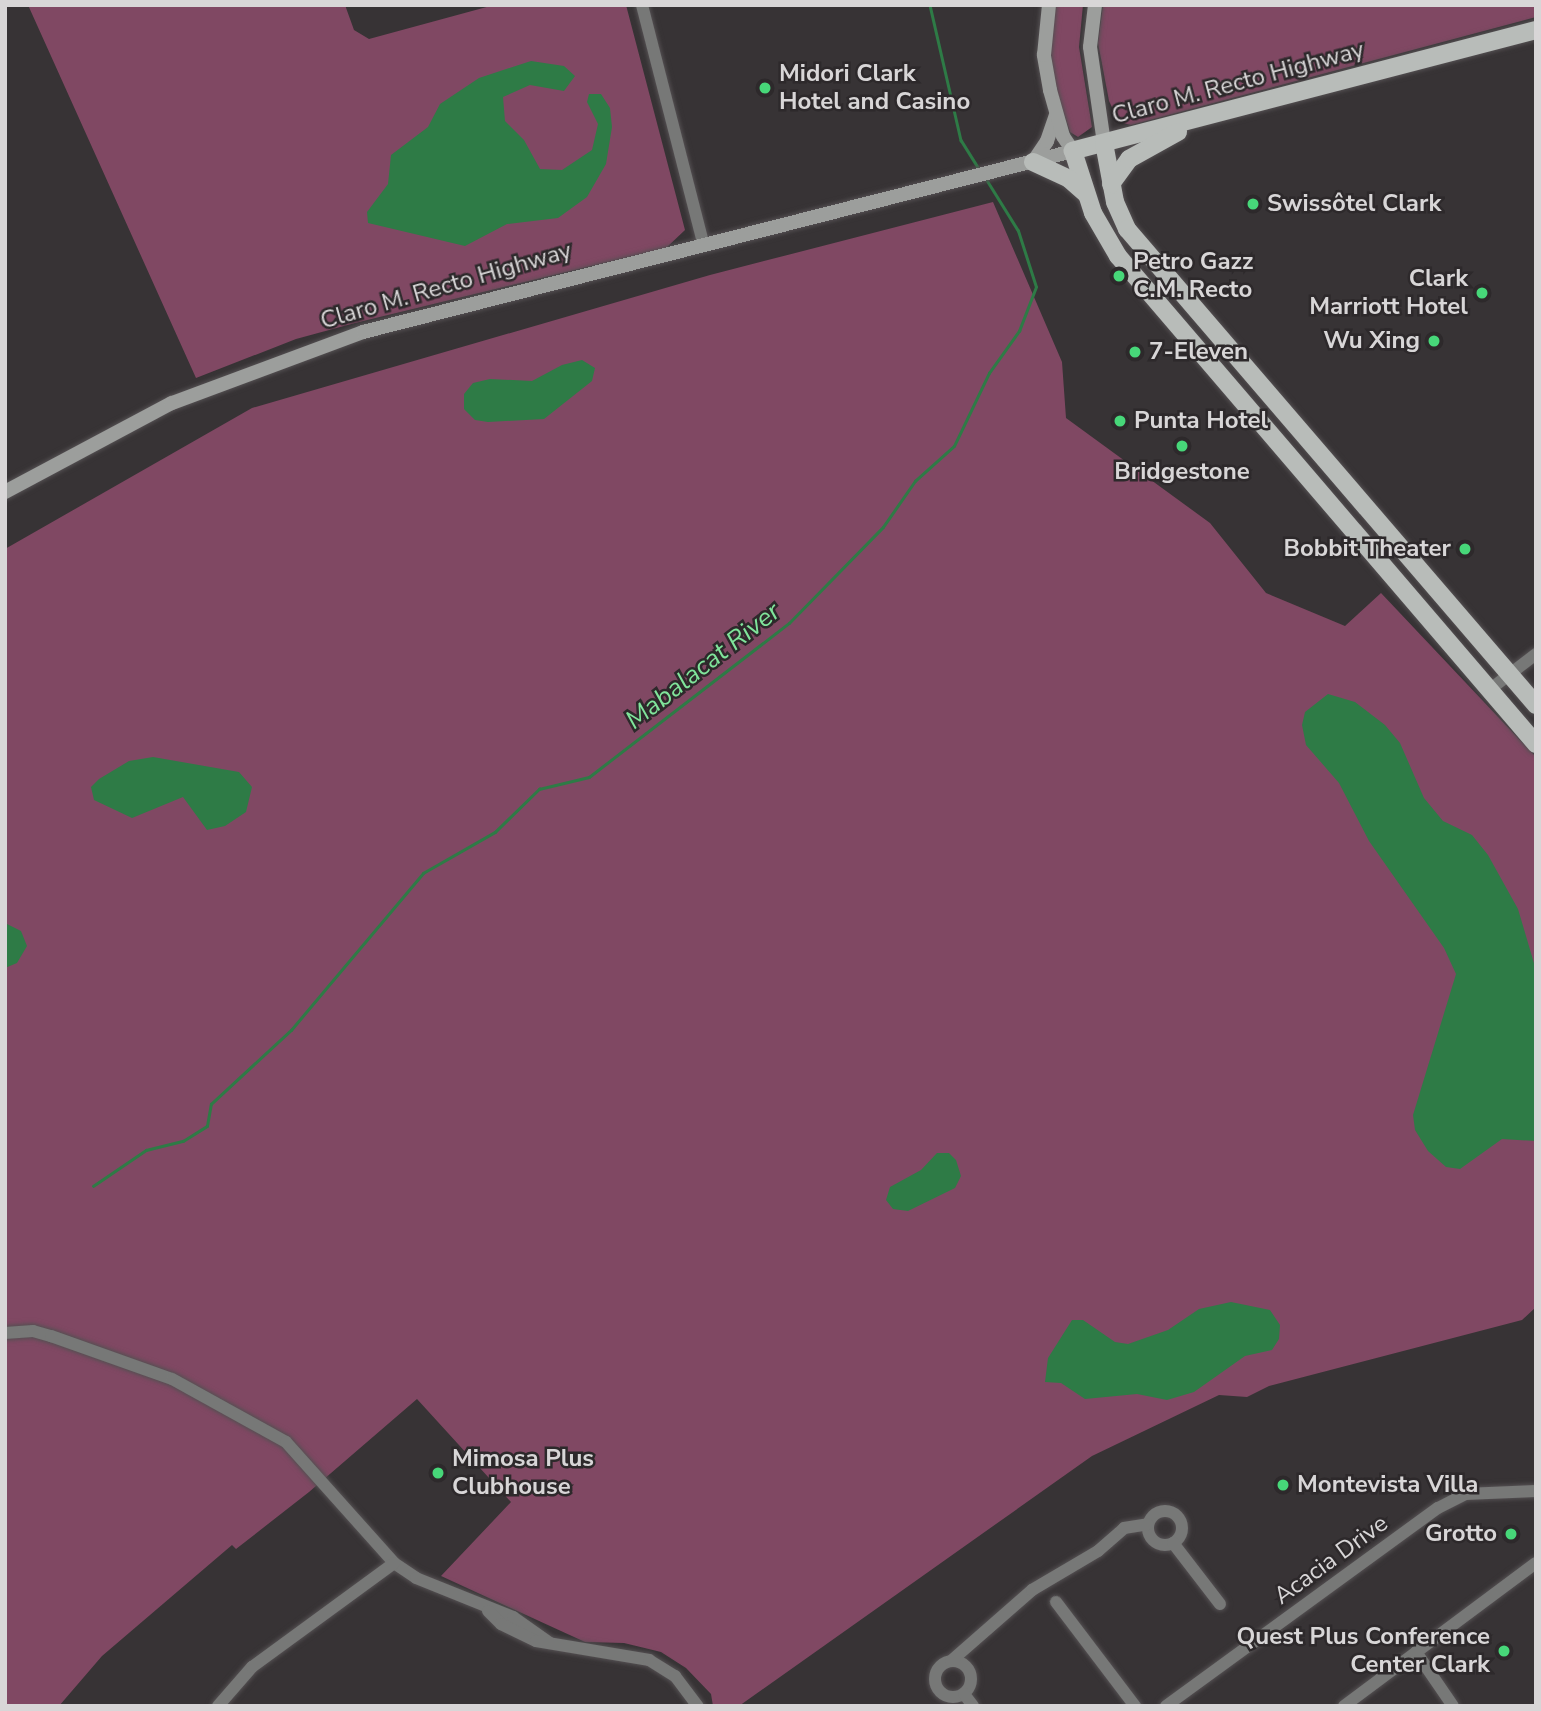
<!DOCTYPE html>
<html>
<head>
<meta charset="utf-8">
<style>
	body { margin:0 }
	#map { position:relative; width:1541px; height:1711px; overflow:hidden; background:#373335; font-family:"Nunito Sans",sans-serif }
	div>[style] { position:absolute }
	.green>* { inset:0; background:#804863 }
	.water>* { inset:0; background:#2e7b46 }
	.stream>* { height:2.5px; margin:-1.25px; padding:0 1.25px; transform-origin:1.25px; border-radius:1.25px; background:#2e7b46 }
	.roads { filter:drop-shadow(0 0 2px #545052) drop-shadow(0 0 2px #545052) }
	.street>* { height:12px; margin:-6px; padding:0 6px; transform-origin:6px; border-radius:6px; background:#777877 }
	.street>.ring { margin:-6px; padding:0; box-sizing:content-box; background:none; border:12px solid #777877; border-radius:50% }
	.secondary>* { height:14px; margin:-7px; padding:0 7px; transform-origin:7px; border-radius:7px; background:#9c9e9c }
	.primary>* { height:18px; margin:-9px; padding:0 9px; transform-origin:9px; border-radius:9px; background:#b8bcb9 }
	.dots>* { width:19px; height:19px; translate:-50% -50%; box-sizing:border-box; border:4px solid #2d292b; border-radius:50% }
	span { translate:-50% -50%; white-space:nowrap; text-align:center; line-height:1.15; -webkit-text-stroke:5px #2d292b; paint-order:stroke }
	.poi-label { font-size:24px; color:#d8d6d7; font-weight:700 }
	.left { translate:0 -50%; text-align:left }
	.right { translate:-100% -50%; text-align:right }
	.street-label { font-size:24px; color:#d8d6d7 }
	.water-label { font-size:26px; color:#80e59b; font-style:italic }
	.frame { position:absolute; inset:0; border:7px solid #d8d6d7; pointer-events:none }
</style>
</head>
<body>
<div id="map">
	<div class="green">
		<i style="clip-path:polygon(28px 5px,345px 5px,354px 30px,369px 39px,494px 5px,626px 5px,685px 230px,666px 248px,355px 323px,296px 339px,196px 378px)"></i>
		<i style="clip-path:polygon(1054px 5px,1083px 5px,1079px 47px,1092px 127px,1078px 137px,1070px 132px,1055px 85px,1049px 38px)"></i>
		<i style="clip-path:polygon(1103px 5px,1536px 5px,1536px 17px,1131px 125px,1119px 122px,1109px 101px,1098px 43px)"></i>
		<i style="clip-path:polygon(993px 202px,1062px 362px,1066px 418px,1210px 523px,1266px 593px,1345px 626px,1381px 593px,1536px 757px,1536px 1307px,1522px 1320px,1269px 1386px,1247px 1397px,1219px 1395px,1092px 1456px,739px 1706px,713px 1706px,711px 1694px,686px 1668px,661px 1652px,624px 1643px,585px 1642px,441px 1576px,511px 1502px,417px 1399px,309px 1492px,236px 1549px,232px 1545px,102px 1656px,59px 1706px,5px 1706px,5px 549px,252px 408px,710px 275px)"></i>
	</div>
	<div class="water">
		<i style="clip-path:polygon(531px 61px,564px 66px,575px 76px,564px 91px,530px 85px,503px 97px,505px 121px,524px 140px,540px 169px,562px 170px,592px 150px,598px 124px,587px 102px,589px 94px,601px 94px,610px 108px,612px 127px,606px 164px,587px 197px,558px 218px,507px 224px,465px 246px,368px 223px,367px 212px,388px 184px,391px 155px,428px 127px,440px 104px,479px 78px)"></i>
		<i style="clip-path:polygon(582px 360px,595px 368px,592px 381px,544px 419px,488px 422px,475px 420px,464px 409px,464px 394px,473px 383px,490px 379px,532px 381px,562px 365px)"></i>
		<i style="clip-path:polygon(1328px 694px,1355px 702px,1385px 725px,1400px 743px,1424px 798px,1443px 821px,1472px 835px,1488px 855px,1518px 909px,1536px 970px,1536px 1141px,1502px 1139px,1460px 1169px,1446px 1167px,1428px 1151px,1415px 1130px,1413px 1115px,1456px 974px,1444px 948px,1369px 841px,1339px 783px,1306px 745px,1302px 725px,1305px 712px)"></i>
		<i style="clip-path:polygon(153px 757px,239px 772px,252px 787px,246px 812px,225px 826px,207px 830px,183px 797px,132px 818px,94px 800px,91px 787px,99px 779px,129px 761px)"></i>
		<i style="clip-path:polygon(5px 923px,21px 931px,27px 946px,17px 963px,5px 968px)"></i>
		<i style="clip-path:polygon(937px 1153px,949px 1153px,956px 1160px,961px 1176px,955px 1188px,908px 1211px,893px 1209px,886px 1200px,890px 1187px,921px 1170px)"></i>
		<i style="clip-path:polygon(1231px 1302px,1270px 1310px,1280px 1325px,1279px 1339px,1272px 1350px,1245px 1356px,1194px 1392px,1167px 1400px,1137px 1394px,1085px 1399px,1061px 1383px,1045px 1382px,1048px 1358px,1072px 1320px,1083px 1320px,1115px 1342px,1128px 1344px,1168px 1330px,1199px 1309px)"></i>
	</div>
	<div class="stream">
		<i style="left:930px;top:5px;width:139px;rotate:77.1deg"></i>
		<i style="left:961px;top:140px;width:34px;rotate:58deg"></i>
		<i style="left:93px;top:1186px;width:64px;rotate:-34.2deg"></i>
		<i style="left:146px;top:1150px;width:38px;rotate:-14deg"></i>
		<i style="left:183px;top:1141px;width:28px;rotate:-32deg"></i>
		<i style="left:207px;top:1126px;width:22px;rotate:-80deg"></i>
		<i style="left:211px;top:1104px;width:109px;rotate:-42.8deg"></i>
		<i style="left:291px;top:1030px;width:205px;rotate:-49.9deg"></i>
		<i style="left:423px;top:873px;width:83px;rotate:-29.7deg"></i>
		<i style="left:495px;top:832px;width:62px;rotate:-44.3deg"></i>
		<i style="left:539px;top:789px;width:51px;rotate:-13.5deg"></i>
		<i style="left:589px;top:777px;width:252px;rotate:-37.6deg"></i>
		<i style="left:789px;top:623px;width:134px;rotate:-45.6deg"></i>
		<i style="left:883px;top:527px;width:56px;rotate:-55.2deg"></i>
		<i style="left:915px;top:481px;width:52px;rotate:-41.9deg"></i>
		<i style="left:954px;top:446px;width:81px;rotate:-64.4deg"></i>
		<i style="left:989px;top:373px;width:52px;rotate:-54.5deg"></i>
		<i style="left:1019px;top:331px;width:47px;rotate:-68.9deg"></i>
		<i style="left:1036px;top:287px;width:59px;rotate:-107.8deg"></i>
		<i style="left:1018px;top:231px;width:62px;rotate:-121.9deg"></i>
	</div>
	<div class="roads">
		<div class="street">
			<i style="left:642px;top:5px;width:246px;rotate:75.6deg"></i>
			<i style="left:1489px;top:690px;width:59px;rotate:-37.5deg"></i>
			<i style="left:5px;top:1333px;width:28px;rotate:-4deg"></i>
			<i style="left:33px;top:1331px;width:19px;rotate:16deg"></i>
			<i style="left:51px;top:1336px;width:128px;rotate:19.6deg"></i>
			<i style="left:172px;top:1379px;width:130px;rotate:28.9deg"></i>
			<i style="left:286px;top:1442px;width:162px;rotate:48.2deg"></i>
			<i style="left:394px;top:1563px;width:27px;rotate:34deg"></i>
			<i style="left:416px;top:1578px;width:105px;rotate:21.9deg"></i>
			<i style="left:513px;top:1617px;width:45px;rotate:35.1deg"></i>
			<i class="ring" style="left:1148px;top:1511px;width:22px;height:22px"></i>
			<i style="left:1173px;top:1543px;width:77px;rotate:52.4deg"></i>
			<i style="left:1056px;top:1602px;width:131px;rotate:52.8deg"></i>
			<i style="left:488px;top:1611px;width:18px;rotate:45deg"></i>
			<i style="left:501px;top:1624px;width:39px;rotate:26deg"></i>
			<i style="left:536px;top:1641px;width:115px;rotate:9.5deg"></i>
			<i style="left:649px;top:1660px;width:31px;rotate:32deg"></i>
			<i style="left:675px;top:1676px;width:38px;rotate:53deg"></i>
			<i style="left:1416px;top:1652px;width:65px;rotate:55.6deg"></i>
			<i class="ring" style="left:935px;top:1661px;width:24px;height:24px"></i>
			<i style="left:951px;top:1661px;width:108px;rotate:-41.2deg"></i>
			<i style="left:1032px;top:1590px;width:77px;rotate:-30.6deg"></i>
			<i style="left:1098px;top:1551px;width:35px;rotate:-41deg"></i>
			<i style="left:1124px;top:1528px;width:24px;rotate:-9deg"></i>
			<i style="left:964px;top:1694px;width:15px;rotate:53deg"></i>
			<i style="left:218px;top:1706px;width:52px;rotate:-48.9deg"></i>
			<i style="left:252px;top:1667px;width:176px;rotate:-36.2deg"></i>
			<i style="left:1166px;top:1706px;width:336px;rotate:-36.1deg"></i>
			<i style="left:1438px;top:1508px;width:30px;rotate:-27deg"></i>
			<i style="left:1465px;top:1494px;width:71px;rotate:-2.4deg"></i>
			<i style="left:1344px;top:1706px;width:239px;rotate:-36.7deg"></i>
		</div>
		<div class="secondary">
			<i style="left:1095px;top:5px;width:42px;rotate:96.8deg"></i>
			<i style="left:1090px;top:47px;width:97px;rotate:81.7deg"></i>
			<i style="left:1033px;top:162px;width:25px;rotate:-56deg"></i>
			<i style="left:1047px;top:141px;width:28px;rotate:-71deg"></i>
			<i style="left:5px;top:492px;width:189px;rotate:-28.1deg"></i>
			<i style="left:172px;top:403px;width:204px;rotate:-20.4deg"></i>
			<i style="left:363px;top:332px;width:733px;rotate:-14.3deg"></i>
			<i style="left:1073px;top:151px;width:18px;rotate:-124deg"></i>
			<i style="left:1063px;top:136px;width:48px;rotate:-105.8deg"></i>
			<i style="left:1050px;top:90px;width:36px;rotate:-100deg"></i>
			<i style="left:1044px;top:55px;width:50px;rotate:-84.3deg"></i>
		</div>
		<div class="primary">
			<i style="left:1536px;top:30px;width:479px;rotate:165.4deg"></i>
			<i style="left:1073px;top:151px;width:65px;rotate:72.1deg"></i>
			<i style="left:1093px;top:213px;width:50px;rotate:59.8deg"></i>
			<i style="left:1118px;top:256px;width:643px;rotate:49.42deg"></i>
			<i style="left:1104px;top:143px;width:60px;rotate:79.4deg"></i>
			<i style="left:1115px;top:202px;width:30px;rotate:66deg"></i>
			<i style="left:1127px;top:229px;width:628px;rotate:49.33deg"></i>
			<i style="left:1033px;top:162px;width:40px;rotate:25deg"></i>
			<i style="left:1069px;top:179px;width:23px;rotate:41deg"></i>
			<i style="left:1111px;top:184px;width:31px;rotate:-54deg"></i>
			<i style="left:1129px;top:159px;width:56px;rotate:-28.9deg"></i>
		</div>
	</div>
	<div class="dots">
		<i style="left:765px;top:88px;background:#47d779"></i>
		<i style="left:1253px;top:204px;background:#47d779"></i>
		<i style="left:1119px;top:276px;background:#47d779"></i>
		<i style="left:1482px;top:293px;background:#47d779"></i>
		<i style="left:1434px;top:341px;background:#47d779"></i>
		<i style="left:1135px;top:352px;background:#47d779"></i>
		<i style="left:1120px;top:421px;background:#47d779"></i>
		<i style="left:1182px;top:446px;background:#47d779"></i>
		<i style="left:1465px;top:549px;background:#47d779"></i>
		<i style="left:438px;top:1473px;background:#47d779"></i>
		<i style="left:1283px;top:1485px;background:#47d779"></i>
		<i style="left:1511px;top:1534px;background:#47d779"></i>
		<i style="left:1504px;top:1651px;background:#47d779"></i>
	</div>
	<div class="poi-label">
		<span class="left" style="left:779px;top:88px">Midori Clark<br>Hotel and Casino</span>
		<span class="left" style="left:1267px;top:204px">Swissôtel Clark</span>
		<span class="left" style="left:1133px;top:276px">Petro Gazz<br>C.M. Recto</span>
		<span class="right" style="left:1468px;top:293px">Clark<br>Marriott Hotel</span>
		<span class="right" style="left:1420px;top:341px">Wu Xing</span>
		<span class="left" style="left:1149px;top:352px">7-Eleven</span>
		<span class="left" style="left:1134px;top:421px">Punta Hotel</span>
		<span style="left:1182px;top:472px">Bridgestone</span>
		<span class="right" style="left:1451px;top:549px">Bobbit Theater</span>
		<span class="left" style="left:452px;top:1473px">Mimosa Plus<br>Clubhouse</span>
		<span class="left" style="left:1297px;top:1485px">Montevista Villa</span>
		<span class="right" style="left:1497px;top:1534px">Grotto</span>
		<span class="right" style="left:1490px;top:1651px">Quest Plus Conference<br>Center Clark</span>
	</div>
	<div class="street-label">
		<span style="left:1238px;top:83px;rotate:-15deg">Claro M. Recto Highway</span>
		<span style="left:446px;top:286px;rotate:-16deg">Claro M. Recto Highway</span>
		<span style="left:1331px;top:1560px;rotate:-36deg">Acacia Drive</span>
	</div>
	<div class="water-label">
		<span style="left:703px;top:666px;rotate:-38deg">Mabalacat River</span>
	</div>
	<div class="frame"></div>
</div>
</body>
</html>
